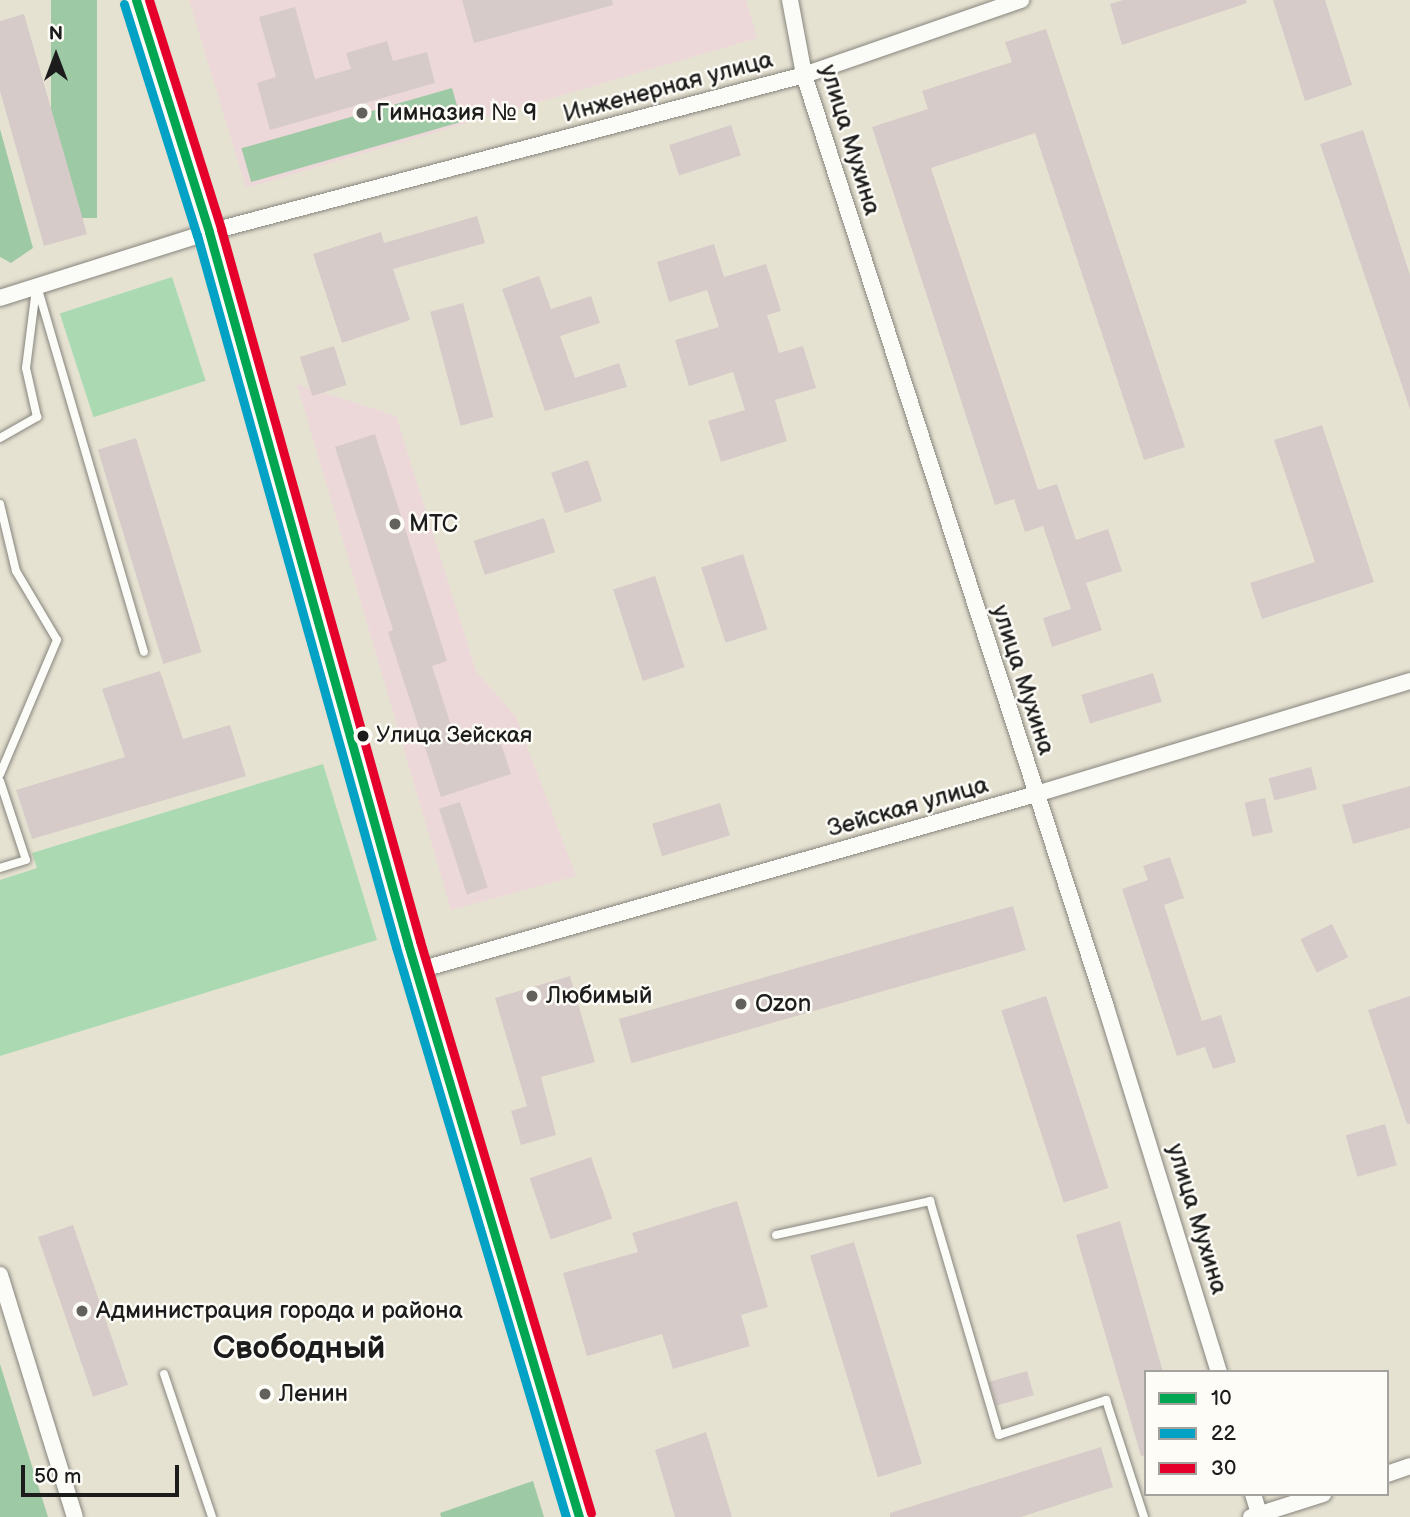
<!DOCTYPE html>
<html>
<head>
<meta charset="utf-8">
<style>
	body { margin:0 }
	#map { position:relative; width:1410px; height:1517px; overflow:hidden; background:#e6e2d2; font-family:"Balsamiq Sans",sans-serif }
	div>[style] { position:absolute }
	.built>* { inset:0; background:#edd8d9 }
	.green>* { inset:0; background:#abdab2; transform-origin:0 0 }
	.forest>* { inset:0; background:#9ec9a5; transform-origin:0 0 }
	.building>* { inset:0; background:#d6cbc9; transform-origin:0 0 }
	.roads { filter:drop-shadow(0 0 2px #87857d) drop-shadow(0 0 2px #87857d) }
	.service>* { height:8px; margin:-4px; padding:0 4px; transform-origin:4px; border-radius:4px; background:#fbfbf8 }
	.minor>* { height:16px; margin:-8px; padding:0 8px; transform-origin:8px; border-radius:8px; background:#fbfbf8 }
	.secondary>* { height:23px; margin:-11.5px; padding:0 11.5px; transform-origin:11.5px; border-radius:11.5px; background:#fbfbf8 }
	.bus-1>* { height:9px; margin:-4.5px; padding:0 4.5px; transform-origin:4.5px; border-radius:4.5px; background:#00a651 }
	.bus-2>* { height:9px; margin:-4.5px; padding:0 4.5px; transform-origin:4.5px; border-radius:4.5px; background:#01a2c5 }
	.bus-3>* { height:9px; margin:-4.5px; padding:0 4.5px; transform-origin:4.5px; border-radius:4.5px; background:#e4002b }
	.dots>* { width:19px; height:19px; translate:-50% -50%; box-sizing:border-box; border:4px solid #fdfcf7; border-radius:50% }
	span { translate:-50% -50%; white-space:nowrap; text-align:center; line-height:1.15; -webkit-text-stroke:5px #fdfcf7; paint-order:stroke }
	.bus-label { font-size:22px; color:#1c1c1c }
	.left { translate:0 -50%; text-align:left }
	.street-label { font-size:24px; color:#1c1c1c }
	.poi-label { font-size:24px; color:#1c1c1c }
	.district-label { font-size:32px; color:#1c1c1c; font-weight:700 }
	.legend { position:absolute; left:1144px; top:1370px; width:245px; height:126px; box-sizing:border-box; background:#fdfcf7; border:2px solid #a3a29f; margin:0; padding:9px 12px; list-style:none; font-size:21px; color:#1c1c1c }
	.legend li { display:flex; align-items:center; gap:14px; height:35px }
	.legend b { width:35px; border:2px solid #a3a29f }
	.north { position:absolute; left:21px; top:21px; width:70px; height:70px; -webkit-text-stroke:5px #fdfcf7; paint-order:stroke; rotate:0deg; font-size:19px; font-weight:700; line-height:28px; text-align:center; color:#1c1c1c }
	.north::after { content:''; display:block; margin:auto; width:24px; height:32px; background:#1c1c1c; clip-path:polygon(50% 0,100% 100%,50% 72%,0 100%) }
	.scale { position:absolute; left:21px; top:1465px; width:158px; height:32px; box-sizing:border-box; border:4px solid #1c1c1c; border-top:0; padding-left:9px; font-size:21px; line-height:24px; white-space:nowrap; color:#1c1c1c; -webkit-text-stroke:5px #fdfcf7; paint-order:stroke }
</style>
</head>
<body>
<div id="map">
	<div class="built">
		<i style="clip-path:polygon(189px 0,746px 0,757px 38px,246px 188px)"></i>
		<i style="clip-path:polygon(297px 384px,396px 416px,476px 671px,516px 717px,576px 876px,451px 910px)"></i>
	</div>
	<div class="green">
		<i style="left:172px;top:277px;width:109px;height:118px;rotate:72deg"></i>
		<i style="clip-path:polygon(323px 764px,377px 940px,0 1056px,0 880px,37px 868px,32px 853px)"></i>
	</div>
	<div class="forest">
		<i style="left:51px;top:0;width:46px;height:218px"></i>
		<i style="left:452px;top:88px;width:35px;height:219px;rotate:74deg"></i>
		<i style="clip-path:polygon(0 129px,33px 248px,11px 263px,0 257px)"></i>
		<i style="clip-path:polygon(0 1364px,48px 1517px,0 1517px)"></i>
		<i style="clip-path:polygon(533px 1481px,544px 1517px,441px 1517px,440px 1513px)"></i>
	</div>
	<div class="building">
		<i style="clip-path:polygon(462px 0,612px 0,613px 5px,474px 43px)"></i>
		<i style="clip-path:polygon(1123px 0,1246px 0,1247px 3px,1122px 45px,1110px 4px)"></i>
		<i style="clip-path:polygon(1273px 0,1325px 0,1352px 85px,1305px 101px)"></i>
		<i style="clip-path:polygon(295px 7px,315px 79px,351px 69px,346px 53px,387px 41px,393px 61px,427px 52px,435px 83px,270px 130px,257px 83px,276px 77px,259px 17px)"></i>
		<i style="clip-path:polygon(24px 14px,87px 234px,44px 246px,0 91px,0 21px)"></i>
		<i style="clip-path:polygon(1046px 29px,1185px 447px,1144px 460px,1035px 133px,931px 168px,1038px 490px,1057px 484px,1076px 540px,1108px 529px,1122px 571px,1086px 583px,1102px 630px,1052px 647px,1043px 618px,1071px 609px,1043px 526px,1025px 532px,1014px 499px,995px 505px,872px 127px,928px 109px,922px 91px,1012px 62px,1005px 42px)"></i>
		<i style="left:731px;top:125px;width:32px;height:65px;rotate:72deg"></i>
		<i style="clip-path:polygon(1363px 130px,1410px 275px,1410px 409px,1320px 144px)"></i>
		<i style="clip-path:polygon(477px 216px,485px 243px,393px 269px,410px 320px,342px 343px,313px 254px,381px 232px,384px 243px)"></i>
		<i style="clip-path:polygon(714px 244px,724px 277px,766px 264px,781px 311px,767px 315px,779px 353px,803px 346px,816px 388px,775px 400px,787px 441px,721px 462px,708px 421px,745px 410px,733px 372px,689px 386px,675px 340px,719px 327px,707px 290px,669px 302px,657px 262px)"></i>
		<i style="clip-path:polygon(539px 276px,551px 309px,591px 296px,600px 323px,560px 336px,575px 378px,619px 363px,627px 387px,545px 411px,502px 289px)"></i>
		<i style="left:463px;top:303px;width:118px;height:34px;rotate:75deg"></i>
		<i style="left:334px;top:346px;width:41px;height:36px;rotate:72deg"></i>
		<i style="clip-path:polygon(1322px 425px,1374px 582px,1262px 619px,1250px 583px,1315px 562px,1274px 440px)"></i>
		<i style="clip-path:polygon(375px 434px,447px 661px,432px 666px,457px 744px,497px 731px,511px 774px,441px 797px,388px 632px,393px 630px,335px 447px)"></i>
		<i style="left:136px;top:438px;width:224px;height:40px;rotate:73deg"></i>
		<i style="left:588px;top:460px;width:43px;height:39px;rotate:71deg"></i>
		<i style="left:544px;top:518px;width:36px;height:74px;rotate:72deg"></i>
		<i style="left:743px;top:554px;width:79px;height:44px;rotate:72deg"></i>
		<i style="left:655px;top:576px;width:96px;height:44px;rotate:72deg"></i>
		<i style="clip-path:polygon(160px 671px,183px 739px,230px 725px,246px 776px,32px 839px,16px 790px,125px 757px,102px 689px)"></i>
		<i style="left:1153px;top:673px;width:30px;height:75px;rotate:73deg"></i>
		<i style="left:1311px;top:767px;width:23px;height:44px;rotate:75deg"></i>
		<i style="clip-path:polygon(1410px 786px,1410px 828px,1353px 844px,1342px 805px)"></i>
		<i style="left:1265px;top:798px;width:35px;height:21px;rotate:77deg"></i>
		<i style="left:460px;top:802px;width:90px;height:22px;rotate:72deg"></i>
		<i style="left:720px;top:803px;width:34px;height:71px;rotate:73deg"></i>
		<i style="clip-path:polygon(1170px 857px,1184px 898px,1164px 905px,1202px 1021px,1221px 1015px,1236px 1062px,1213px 1069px,1205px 1047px,1177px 1056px,1122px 889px,1148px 880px,1143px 866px)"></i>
		<i style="left:1013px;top:906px;width:46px;height:410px;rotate:74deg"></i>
		<i style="left:1332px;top:924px;width:37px;height:35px;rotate:64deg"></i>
		<i style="clip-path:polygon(570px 976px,595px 1062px,541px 1077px,556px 1135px,521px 1145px,511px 1111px,527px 1106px,495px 998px)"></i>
		<i style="left:1046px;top:996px;width:202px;height:47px;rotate:72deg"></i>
		<i style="clip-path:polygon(1410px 996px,1410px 1124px,1407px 1124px,1368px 1010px)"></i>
		<i style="left:1385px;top:1124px;width:43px;height:41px;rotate:74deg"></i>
		<i style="left:591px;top:1157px;width:65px;height:65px;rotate:71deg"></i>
		<i style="clip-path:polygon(737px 1201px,768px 1307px,741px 1315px,750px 1346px,673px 1369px,662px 1334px,587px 1356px,563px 1273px,638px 1252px,632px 1233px)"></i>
		<i style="clip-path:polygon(1120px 1221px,1163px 1372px,1146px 1372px,1146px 1455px,1141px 1456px,1076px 1235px)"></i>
		<i style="left:73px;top:1225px;width:169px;height:37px;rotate:71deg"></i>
		<i style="left:854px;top:1242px;width:232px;height:46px;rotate:73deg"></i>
		<i style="left:1027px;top:1371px;width:25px;height:39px;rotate:74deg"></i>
		<i style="clip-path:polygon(706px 1432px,732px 1517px,675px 1517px,655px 1450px)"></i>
		<i style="clip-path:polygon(1101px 1447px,1113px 1487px,1021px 1517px,890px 1517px,890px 1513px)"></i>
	</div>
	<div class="roads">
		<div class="service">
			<i style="left:37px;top:286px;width:381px;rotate:73.7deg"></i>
			<i style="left:0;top:438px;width:43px;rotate:-29.6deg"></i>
			<i style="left:37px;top:417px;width:50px;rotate:-102.7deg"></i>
			<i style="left:26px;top:368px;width:80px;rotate:-82.8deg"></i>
			<i style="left:0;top:504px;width:69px;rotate:76.6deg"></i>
			<i style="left:16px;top:571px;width:80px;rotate:59.3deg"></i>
			<i style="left:57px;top:640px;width:146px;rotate:113deg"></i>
			<i style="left:0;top:781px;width:83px;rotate:71.8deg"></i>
			<i style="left:26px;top:860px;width:27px;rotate:163deg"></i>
			<i style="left:776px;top:1235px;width:158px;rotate:-12.4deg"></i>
			<i style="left:930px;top:1201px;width:244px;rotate:73.6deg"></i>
			<i style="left:999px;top:1435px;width:113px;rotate:-18.1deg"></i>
			<i style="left:1106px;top:1400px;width:123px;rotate:72deg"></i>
			<i style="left:164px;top:1374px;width:151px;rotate:71.4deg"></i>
		</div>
		<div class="minor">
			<i style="left:790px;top:0;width:76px;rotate:79.4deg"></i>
			<i style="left:804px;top:75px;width:977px;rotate:72.05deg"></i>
			<i style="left:1105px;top:1004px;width:385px;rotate:72.8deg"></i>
			<i style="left:0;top:298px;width:219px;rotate:-17.5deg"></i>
			<i style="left:209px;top:232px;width:615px;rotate:-14.78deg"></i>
			<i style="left:804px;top:75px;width:230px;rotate:-19.1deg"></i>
			<i style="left:416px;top:971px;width:645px;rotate:-15.93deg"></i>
			<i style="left:1036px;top:794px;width:391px;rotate:-16.8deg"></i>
			<i style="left:0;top:1275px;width:253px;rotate:72.8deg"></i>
			<i style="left:1387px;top:1474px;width:24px;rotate:-19deg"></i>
			<i style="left:1253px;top:1494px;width:24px;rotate:73deg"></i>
			<i style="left:1251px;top:1517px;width:76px;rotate:-17.7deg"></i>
		</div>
		<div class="secondary">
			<i style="left:136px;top:0;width:243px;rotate:72.5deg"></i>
			<i style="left:209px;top:232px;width:739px;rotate:74.38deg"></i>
			<i style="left:408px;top:944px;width:598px;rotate:73.38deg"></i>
		</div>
	</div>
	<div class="bus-1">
		<i style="left:136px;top:0;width:243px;rotate:72.5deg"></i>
		<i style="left:209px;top:232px;width:739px;rotate:74.38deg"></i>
		<i style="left:408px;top:944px;width:598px;rotate:73.38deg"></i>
	</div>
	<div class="bus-2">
		<i style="left:124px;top:4px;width:242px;rotate:72.5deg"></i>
		<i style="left:197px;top:235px;width:739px;rotate:74.38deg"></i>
		<i style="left:396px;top:947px;width:595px;rotate:73.39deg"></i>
	</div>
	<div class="bus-3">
		<i style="left:149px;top:0;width:240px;rotate:72.5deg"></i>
		<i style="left:221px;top:229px;width:739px;rotate:74.38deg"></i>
		<i style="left:420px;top:941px;width:597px;rotate:73.36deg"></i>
	</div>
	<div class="dots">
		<i style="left:362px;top:113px;background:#63615c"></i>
		<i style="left:395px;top:524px;background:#63615c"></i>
		<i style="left:363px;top:736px;background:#1c1c1c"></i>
		<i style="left:532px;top:996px;background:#63615c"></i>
		<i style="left:741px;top:1004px;background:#63615c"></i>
		<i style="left:82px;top:1311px;background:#63615c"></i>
		<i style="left:265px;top:1394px;background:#63615c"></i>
	</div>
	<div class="bus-label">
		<span class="left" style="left:376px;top:736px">Улица Зейская</span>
	</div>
	<div class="street-label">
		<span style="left:668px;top:87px;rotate:-15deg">Инженерная улица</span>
		<span style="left:850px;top:140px;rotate:73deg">улица Мухина</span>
		<span style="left:1023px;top:680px;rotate:72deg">улица Мухина</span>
		<span style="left:908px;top:807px;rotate:-16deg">Зейская улица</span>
		<span style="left:1197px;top:1219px;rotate:73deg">улица Мухина</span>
	</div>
	<div class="poi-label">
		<span class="left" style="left:376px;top:113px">Гимназия № 9</span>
		<span class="left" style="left:409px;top:524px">МТС</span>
		<span class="left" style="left:546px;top:996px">Любимый</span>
		<span class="left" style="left:755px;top:1004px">Ozon</span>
		<span class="left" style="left:96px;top:1311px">Администрация города и района</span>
		<span class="left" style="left:279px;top:1394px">Ленин</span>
	</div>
	<div class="district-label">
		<span style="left:299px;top:1349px">Свободный</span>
	</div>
	<ul class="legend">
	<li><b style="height:9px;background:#00a651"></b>10</li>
	<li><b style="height:9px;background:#01a2c5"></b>22</li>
	<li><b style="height:9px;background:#e4002b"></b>30</li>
	</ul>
	<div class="north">N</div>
	<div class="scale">50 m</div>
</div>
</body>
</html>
